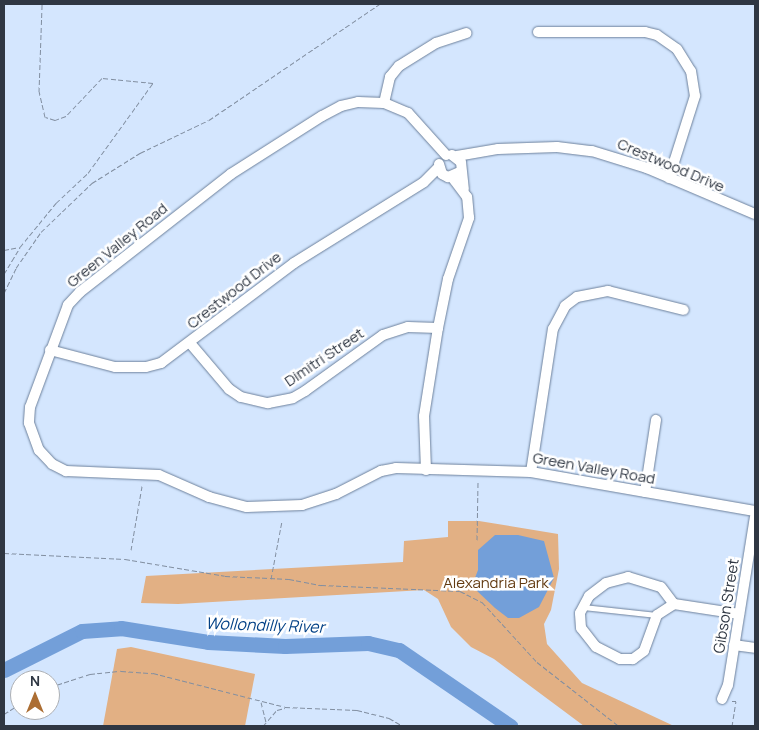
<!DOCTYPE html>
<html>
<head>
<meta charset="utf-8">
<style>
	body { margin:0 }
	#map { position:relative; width:759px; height:730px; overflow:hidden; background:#d4e6fe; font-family:Manrope,sans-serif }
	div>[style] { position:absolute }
	.green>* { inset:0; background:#e2b084 }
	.water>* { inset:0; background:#739fd9 }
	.river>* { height:15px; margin:-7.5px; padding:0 7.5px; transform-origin:7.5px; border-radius:7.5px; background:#739fd9 }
	.path>* { height:1px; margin-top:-0.5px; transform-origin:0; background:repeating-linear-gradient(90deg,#818ea0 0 5px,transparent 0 7.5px) }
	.roads { filter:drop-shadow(0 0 1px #6d819c) drop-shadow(0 0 1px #6d819c) }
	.service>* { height:5px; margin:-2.5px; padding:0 2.5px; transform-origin:2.5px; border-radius:2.5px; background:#fff }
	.minor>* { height:10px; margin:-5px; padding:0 5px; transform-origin:5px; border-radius:5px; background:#fff }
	span { translate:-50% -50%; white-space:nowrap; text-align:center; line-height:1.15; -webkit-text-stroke:5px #fff; paint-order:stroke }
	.street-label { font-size:15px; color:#2f3743 }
	.park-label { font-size:15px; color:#623a11 }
	.water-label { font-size:16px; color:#034186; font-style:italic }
	.frame { position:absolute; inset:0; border:5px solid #2f3743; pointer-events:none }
	.north { position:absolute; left:10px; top:670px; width:50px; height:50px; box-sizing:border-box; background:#fff; border:1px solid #acafb4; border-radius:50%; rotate:0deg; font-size:14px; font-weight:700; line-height:20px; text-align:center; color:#2f3743 }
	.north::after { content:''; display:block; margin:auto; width:18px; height:22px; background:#ac6e33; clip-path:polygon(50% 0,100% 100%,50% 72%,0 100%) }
</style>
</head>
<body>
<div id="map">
	<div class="green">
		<i style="clip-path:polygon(448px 521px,479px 521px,558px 534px,559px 569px,551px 610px,544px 624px,547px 644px,582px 683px,674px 726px,584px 726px,494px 659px,471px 647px,451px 627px,438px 599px,424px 590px,178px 604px,141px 603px,146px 576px,403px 562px,404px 541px,448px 537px)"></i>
		<i style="clip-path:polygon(131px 647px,255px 674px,245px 726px,103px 726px,117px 649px)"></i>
	</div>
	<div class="water">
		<i style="clip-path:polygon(495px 535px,518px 535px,544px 541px,554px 578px,539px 607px,519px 618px,508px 618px,495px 608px,476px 590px,473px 583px,478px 570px,478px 550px)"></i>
	</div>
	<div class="river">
		<i style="left:4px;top:670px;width:87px;rotate:-26.6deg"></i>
		<i style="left:82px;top:631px;width:39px;rotate:-4deg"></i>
		<i style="left:121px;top:628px;width:88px;rotate:9.1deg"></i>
		<i style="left:208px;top:642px;width:77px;rotate:3deg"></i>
		<i style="left:285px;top:646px;width:83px;rotate:-2.1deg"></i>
		<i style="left:368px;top:643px;width:32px;rotate:13deg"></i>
		<i style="left:399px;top:650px;width:135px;rotate:34.4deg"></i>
	</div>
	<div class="path">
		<i style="left:4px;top:250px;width:16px;rotate:-11deg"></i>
		<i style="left:4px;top:274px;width:31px;rotate:-59deg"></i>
		<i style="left:20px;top:247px;width:57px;rotate:-50.7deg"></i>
		<i style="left:56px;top:203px;width:44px;rotate:-43.2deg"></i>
		<i style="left:88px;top:173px;width:111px;rotate:-54.2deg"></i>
		<i style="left:153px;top:83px;width:51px;rotate:-174.4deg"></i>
		<i style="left:102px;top:78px;width:52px;rotate:133.5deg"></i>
		<i style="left:66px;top:116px;width:12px;rotate:160deg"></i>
		<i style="left:55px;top:120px;width:10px;rotate:-163deg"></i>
		<i style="left:45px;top:117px;width:26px;rotate:-103deg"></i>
		<i style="left:39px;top:92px;width:88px;rotate:-88deg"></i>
		<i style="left:4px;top:293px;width:28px;rotate:-64deg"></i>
		<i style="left:16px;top:268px;width:44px;rotate:-55.2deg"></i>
		<i style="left:41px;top:232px;width:71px;rotate:-43.9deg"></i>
		<i style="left:92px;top:183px;width:57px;rotate:-32deg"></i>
		<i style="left:140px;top:153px;width:76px;rotate:-25.6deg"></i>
		<i style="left:209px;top:120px;width:207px;rotate:-34.2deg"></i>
		<i style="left:477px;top:540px;width:59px;rotate:-89deg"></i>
		<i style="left:131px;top:550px;width:65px;rotate:-80.2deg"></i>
		<i style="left:4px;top:553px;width:121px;rotate:2.8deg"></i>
		<i style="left:125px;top:559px;width:101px;rotate:9.6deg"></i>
		<i style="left:225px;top:576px;width:64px;rotate:2.7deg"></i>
		<i style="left:289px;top:579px;width:33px;rotate:11deg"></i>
		<i style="left:321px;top:585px;width:139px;rotate:2.5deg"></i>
		<i style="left:460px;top:591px;width:25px;rotate:27deg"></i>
		<i style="left:482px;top:602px;width:81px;rotate:47.5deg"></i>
		<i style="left:537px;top:662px;width:104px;rotate:38deg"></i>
		<i style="left:271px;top:579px;width:59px;rotate:-79.3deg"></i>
		<i style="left:50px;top:687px;width:42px;rotate:-18deg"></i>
		<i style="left:90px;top:674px;width:31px;rotate:-6deg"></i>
		<i style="left:121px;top:671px;width:32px;rotate:4deg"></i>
		<i style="left:153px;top:673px;width:136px;rotate:14.4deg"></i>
		<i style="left:285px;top:707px;width:72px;rotate:2.4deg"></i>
		<i style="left:357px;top:710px;width:33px;rotate:14deg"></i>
		<i style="left:389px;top:718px;width:16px;rotate:30deg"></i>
		<i style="left:261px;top:702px;width:21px;rotate:76deg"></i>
		<i style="left:4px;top:714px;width:19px;rotate:-32deg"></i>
		<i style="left:263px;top:726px;width:21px;rotate:-49deg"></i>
		<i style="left:277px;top:710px;width:8px;rotate:-14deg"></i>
		<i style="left:732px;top:726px;width:25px;rotate:-81deg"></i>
		<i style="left:736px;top:701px;width:4px;rotate:180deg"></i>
	</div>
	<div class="roads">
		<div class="service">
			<i style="left:583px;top:607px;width:74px;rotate:6.2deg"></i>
		</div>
		<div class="minor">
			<i style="left:538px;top:32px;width:107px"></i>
			<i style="left:645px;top:32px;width:12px;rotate:14deg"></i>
			<i style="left:657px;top:35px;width:24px;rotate:35deg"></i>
			<i style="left:677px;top:49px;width:26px;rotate:58deg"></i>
			<i style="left:691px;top:71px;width:25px;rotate:81deg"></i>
			<i style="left:695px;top:96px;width:86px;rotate:107.6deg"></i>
			<i style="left:384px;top:103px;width:27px;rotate:-77deg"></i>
			<i style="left:390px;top:77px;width:14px;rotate:-51deg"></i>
			<i style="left:399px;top:66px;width:44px;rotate:-31.9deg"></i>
			<i style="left:436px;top:43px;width:32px;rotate:-18deg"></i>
			<i style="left:446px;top:155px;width:57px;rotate:-132.1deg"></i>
			<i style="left:408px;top:113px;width:26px;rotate:-157deg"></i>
			<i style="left:384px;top:103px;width:26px;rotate:-178deg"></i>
			<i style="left:358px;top:102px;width:17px;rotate:167deg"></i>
			<i style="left:341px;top:106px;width:21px;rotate:152deg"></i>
			<i style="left:322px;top:116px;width:108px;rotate:147.5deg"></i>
			<i style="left:231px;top:174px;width:192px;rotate:142deg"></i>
			<i style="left:80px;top:292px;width:18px;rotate:133deg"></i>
			<i style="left:68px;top:305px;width:109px;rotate:110.4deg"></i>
			<i style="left:30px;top:407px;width:16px;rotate:94deg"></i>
			<i style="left:29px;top:423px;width:29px;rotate:70deg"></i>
			<i style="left:39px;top:450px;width:19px;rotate:47deg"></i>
			<i style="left:52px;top:464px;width:16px;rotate:27deg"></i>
			<i style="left:66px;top:471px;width:93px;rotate:2.5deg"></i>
			<i style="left:159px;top:475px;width:55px;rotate:23.7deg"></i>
			<i style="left:209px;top:497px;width:39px;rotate:15deg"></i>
			<i style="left:247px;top:507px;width:55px;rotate:-2.1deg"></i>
			<i style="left:302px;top:505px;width:36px;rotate:-18deg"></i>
			<i style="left:336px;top:494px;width:51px;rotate:-27.1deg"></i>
			<i style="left:381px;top:471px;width:15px;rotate:-11deg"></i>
			<i style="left:396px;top:468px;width:135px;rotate:1.7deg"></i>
			<i style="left:531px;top:472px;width:227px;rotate:9.9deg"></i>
			<i style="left:452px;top:155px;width:11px;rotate:38deg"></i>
			<i style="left:461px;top:162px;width:27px;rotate:84deg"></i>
			<i style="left:457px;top:156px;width:42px;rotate:-9.7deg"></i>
			<i style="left:498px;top:149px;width:59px;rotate:-1.9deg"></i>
			<i style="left:557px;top:147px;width:35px;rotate:7deg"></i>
			<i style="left:592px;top:151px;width:58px;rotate:17.2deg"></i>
			<i style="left:647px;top:168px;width:117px;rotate:23.1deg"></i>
			<i style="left:439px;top:164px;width:10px;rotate:73deg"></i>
			<i style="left:442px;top:174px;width:7px;rotate:27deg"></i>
			<i style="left:448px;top:177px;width:13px;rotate:-23deg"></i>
			<i style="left:190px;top:343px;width:60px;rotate:49.7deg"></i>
			<i style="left:229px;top:389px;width:14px;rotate:34deg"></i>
			<i style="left:241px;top:397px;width:28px;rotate:13deg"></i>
			<i style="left:268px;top:403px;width:25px;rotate:-11deg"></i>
			<i style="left:293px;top:398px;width:14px;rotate:-30deg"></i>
			<i style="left:305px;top:391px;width:96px;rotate:-35.7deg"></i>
			<i style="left:383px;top:335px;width:26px;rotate:-18deg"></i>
			<i style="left:408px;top:327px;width:30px;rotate:2deg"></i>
			<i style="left:50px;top:350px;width:67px;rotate:14.7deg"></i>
			<i style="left:115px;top:367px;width:31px"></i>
			<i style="left:146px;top:367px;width:16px;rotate:-15deg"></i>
			<i style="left:161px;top:363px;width:166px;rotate:-36.9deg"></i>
			<i style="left:294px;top:263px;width:153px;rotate:-31.9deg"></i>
			<i style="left:424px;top:182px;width:21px;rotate:-45deg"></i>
			<i style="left:426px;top:470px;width:54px;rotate:-92.1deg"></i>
			<i style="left:424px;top:416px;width:89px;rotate:-81deg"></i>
			<i style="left:438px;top:328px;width:50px;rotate:-78.5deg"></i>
			<i style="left:448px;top:279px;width:65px;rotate:-71deg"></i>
			<i style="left:469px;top:218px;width:21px;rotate:-95deg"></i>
			<i style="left:467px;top:197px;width:25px;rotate:-127deg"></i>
			<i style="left:531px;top:472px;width:145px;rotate:-81.3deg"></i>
			<i style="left:553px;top:329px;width:26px;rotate:-62deg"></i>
			<i style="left:565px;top:306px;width:15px;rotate:-37deg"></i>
			<i style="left:577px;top:297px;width:32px;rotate:-11deg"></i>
			<i style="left:608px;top:291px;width:78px;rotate:14deg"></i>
			<i style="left:645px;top:492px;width:73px;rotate:-81.3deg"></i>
			<i style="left:674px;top:604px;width:20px;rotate:147deg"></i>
			<i style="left:657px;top:615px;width:38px;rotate:110deg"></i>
			<i style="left:644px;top:651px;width:14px;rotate:144deg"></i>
			<i style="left:633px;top:659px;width:13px;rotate:180deg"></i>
			<i style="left:620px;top:659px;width:27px;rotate:-153deg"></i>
			<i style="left:596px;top:647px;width:24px;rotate:-128deg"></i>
			<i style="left:581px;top:628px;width:15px;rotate:-94deg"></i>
			<i style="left:580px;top:613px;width:19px;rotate:-62deg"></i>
			<i style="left:589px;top:596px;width:21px;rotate:-37deg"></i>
			<i style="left:606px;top:583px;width:23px;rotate:-15deg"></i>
			<i style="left:628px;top:577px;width:34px;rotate:17deg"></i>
			<i style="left:661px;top:587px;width:21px;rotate:53deg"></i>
			<i style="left:674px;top:604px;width:66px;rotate:8.7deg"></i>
			<i style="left:734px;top:645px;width:21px;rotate:8deg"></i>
			<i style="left:722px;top:699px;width:15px;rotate:-67deg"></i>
			<i style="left:728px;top:685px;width:170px;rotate:-80.9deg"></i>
		</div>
	</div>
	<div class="street-label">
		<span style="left:671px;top:165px;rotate:23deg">Crestwood Drive</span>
		<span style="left:117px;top:245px;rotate:-39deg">Green Valley Road</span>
		<span style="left:234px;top:290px;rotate:-38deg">Crestwood Drive</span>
		<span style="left:324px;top:357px;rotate:-34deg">Dimitri Street</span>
		<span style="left:594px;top:468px;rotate:10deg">Green Valley Road</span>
		<span style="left:726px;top:606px;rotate:-81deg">Gibson Street</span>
	</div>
	<div class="park-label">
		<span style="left:496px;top:583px">Alexandria Park</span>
	</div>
	<div class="water-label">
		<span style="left:265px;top:625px;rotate:2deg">Wollondilly River</span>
	</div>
	<div class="frame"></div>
	<div class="north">N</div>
</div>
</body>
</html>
